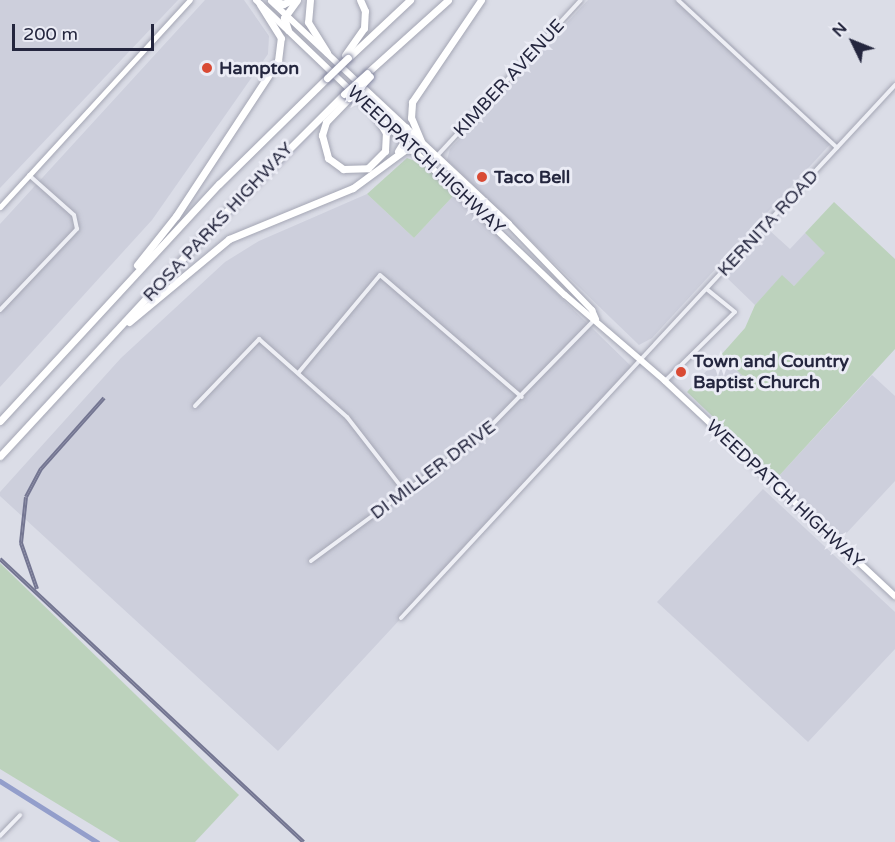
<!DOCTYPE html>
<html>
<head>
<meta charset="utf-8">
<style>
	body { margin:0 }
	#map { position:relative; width:895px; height:842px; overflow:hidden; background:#dbdde7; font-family:"Varela Round",sans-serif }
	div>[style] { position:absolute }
	.built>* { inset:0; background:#cdcfdc }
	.green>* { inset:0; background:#bcd2bc }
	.canal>* { height:5px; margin:-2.5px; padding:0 2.5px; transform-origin:2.5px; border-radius:2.5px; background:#939ecb }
	.roads { filter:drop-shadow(0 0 2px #a4a6b4) drop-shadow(0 0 2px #a4a6b4) }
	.minor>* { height:4px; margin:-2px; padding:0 2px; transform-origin:2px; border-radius:2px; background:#eeeff5 }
	.secondary>* { height:5px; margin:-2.5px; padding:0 2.5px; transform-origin:2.5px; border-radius:2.5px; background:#fff }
	.primary>* { height:6px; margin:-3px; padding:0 3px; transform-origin:3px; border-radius:3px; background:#fff }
	.motorway>* { height:7px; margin:-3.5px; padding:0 3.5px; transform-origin:3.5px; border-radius:3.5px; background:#fff }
	.rail>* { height:4px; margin-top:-2px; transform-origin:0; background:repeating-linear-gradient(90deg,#ebecf5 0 4.5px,#747692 0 9px); box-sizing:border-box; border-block:2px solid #747692 }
	.bridges { filter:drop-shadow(0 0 2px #82859f) drop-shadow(0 0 2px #82859f) }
	.motorway-bridge>* { height:7px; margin:-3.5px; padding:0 3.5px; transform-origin:3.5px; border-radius:3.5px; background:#fff }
	.dots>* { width:16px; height:16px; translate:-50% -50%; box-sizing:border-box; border:3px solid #ebecf5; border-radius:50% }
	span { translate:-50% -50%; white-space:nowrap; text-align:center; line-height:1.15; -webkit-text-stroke:6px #ebecf5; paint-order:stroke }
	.poi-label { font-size:18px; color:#24263e; font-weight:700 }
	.left { translate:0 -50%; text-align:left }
	.street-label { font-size:18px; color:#24263e }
	.north { position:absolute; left:823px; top:12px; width:60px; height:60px; -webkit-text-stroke:4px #ebecf5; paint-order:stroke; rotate:313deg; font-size:16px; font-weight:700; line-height:24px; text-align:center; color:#24263e }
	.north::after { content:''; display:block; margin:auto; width:21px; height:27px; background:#24263e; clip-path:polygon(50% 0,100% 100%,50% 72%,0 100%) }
	.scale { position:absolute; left:12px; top:24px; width:142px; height:27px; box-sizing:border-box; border:3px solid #24263e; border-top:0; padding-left:8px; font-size:18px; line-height:21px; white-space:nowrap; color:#24263e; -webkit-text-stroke:4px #ebecf5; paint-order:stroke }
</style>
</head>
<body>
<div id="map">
	<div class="built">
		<i style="clip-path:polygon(0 0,178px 0,0 188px)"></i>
		<i style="clip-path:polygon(205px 0,244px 0,269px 36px,268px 54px,152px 220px,0 387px,0 224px)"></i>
		<i style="clip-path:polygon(588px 0,684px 0,834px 140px,652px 338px,639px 345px,447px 160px,450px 149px)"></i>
		<i style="clip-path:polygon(367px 194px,414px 238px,455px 194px,633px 368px,278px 751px,0 496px,0 492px,121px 358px,225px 262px,259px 241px)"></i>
		<i style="clip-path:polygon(769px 230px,790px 249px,805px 233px,826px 253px,794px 286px,782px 276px,755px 305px,725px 276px)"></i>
		<i style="clip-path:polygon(721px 355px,747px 380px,741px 386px,718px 393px,699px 379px)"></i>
		<i style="clip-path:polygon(872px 375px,895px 396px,895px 481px,842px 538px,777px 478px)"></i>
		<i style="clip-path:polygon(763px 489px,895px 612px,895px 649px,808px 742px,657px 602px)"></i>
	</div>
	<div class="green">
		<i style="clip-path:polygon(407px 158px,423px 164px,455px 194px,414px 238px,367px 194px)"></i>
		<i style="clip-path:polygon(834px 202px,895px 259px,895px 349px,777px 478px,687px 392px,699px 379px,718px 393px,747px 380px,721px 355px,745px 328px,755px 305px,782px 275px,794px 286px,825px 253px,805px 233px)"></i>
		<i style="clip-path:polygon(0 563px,239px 795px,195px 842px,120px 842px,0 769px)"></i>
	</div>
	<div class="canal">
		<i style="left:0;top:781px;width:115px;rotate:32.2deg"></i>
	</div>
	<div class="roads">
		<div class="minor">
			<i style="left:678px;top:0;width:217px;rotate:42.9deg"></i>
			<i style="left:437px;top:156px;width:212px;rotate:-47.3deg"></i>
			<i style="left:0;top:310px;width:112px;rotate:-46.5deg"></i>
			<i style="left:77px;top:229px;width:14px;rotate:-102deg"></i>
			<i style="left:74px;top:215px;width:60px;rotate:-138.4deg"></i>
			<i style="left:299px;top:372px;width:126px;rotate:-50.1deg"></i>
			<i style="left:380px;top:275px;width:187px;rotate:40.7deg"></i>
			<i style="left:665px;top:381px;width:98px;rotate:-44.6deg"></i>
			<i style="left:735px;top:312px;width:36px;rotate:-141deg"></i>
			<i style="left:195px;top:406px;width:93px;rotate:-46.3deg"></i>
			<i style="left:259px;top:339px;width:118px;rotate:41.6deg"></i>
			<i style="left:347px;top:417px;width:96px;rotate:52.2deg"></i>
			<i style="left:311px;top:561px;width:210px;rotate:-36.3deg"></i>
			<i style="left:480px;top:437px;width:165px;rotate:-45.7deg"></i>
			<i style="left:401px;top:618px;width:727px;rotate:-47.17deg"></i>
			<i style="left:0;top:836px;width:29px;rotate:-46deg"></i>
		</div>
		<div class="secondary">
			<i style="left:0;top:207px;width:281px;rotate:-47.5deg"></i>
		</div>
		<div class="primary">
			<i style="left:256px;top:0;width:427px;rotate:43.7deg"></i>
			<i style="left:565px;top:295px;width:132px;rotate:40.7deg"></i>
			<i style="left:665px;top:381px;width:315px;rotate:43.1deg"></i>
			<i style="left:271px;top:1px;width:326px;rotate:43.1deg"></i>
			<i style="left:509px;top:224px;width:120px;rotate:46deg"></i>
			<i style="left:592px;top:310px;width:10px;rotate:66deg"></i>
		</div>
		<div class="motorway">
			<i style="left:272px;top:0;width:12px;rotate:20deg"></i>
			<i style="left:283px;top:4px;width:10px;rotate:-24deg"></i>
			<i style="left:310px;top:0;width:22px;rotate:95deg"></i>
			<i style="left:308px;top:22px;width:36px;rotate:58deg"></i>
			<i style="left:288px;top:30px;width:13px;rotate:-108deg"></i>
			<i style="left:284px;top:18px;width:22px;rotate:-54deg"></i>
			<i style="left:345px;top:55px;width:33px;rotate:-55deg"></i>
			<i style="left:364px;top:28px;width:17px;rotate:-87deg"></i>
			<i style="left:365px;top:11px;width:12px;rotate:-114deg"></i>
			<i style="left:348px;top:58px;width:85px;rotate:-43.1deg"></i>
			<i style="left:367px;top:73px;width:109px;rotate:-42deg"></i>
			<i style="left:349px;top:98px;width:33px;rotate:134deg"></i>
			<i style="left:326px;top:122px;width:14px;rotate:107deg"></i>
			<i style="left:322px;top:135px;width:24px;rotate:75deg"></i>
			<i style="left:328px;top:158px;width:19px;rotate:36deg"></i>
			<i style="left:343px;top:169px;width:25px;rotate:-2deg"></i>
			<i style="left:368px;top:168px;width:24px;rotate:-45deg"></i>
			<i style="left:385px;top:151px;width:18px;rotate:-87deg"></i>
			<i style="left:386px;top:133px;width:29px;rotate:-121deg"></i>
			<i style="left:421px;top:141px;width:25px;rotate:-113deg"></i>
			<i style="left:411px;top:118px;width:16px;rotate:-86deg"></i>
			<i style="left:412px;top:102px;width:123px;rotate:-55.9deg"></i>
			<i style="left:398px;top:151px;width:19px;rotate:-58deg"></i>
			<i style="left:408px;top:135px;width:8px;rotate:-104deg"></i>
			<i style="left:137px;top:265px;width:63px;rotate:-51.5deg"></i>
			<i style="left:176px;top:216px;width:186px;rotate:-56.7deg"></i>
			<i style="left:278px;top:61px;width:23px;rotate:-83deg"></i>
			<i style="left:281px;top:38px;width:40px;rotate:-122deg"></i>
			<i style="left:129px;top:322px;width:130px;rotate:-39.7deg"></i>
			<i style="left:229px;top:239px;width:134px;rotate:-22.4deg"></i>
			<i style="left:353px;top:188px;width:66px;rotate:-36.3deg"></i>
			<i style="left:406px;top:149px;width:11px;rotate:10deg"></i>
			<i style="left:0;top:421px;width:323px;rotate:-47.3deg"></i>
			<i style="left:219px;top:184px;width:151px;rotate:-44.5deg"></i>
			<i style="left:0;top:456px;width:326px;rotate:-47.2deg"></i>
			<i style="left:221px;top:217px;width:174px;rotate:-45deg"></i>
		</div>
	</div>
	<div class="rail">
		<i style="left:0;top:559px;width:415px;rotate:43deg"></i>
		<i style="left:37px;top:589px;width:49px;rotate:-109.2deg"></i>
		<i style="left:21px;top:543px;width:46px;rotate:-83.8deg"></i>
		<i style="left:26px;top:497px;width:32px;rotate:-62deg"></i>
		<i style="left:41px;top:469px;width:95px;rotate:-48.4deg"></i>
	</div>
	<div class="bridges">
		<div class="motorway-bridge">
			<i style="left:327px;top:78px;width:29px;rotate:-44deg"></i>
			<i style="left:344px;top:94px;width:31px;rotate:-42deg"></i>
			<i style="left:349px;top:98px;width:30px;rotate:-46deg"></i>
		</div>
	</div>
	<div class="dots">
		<i style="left:207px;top:68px;background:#d94a34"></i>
		<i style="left:482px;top:177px;background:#d94a34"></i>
		<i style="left:681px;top:372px;background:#d94a34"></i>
	</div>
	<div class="poi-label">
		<span class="left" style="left:219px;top:68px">Hampton</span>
		<span class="left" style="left:494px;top:177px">Taco Bell</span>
		<span class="left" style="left:693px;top:372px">Town and Country<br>Baptist Church</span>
	</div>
	<div class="street-label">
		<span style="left:509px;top:78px;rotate:-47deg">KIMBER AVENUE</span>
		<span style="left:426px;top:160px;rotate:43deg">WEEDPATCH HIGHWAY</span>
		<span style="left:218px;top:222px;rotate:-47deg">ROSA PARKS HIGHWAY</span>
		<span style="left:768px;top:223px;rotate:-47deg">KERNITA ROAD</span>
		<span style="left:433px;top:470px;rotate:-37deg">DI MILLER DRIVE</span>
		<span style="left:785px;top:494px;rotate:43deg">WEEDPATCH HIGHWAY</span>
	</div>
	<div class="north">N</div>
	<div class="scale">200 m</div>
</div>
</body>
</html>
